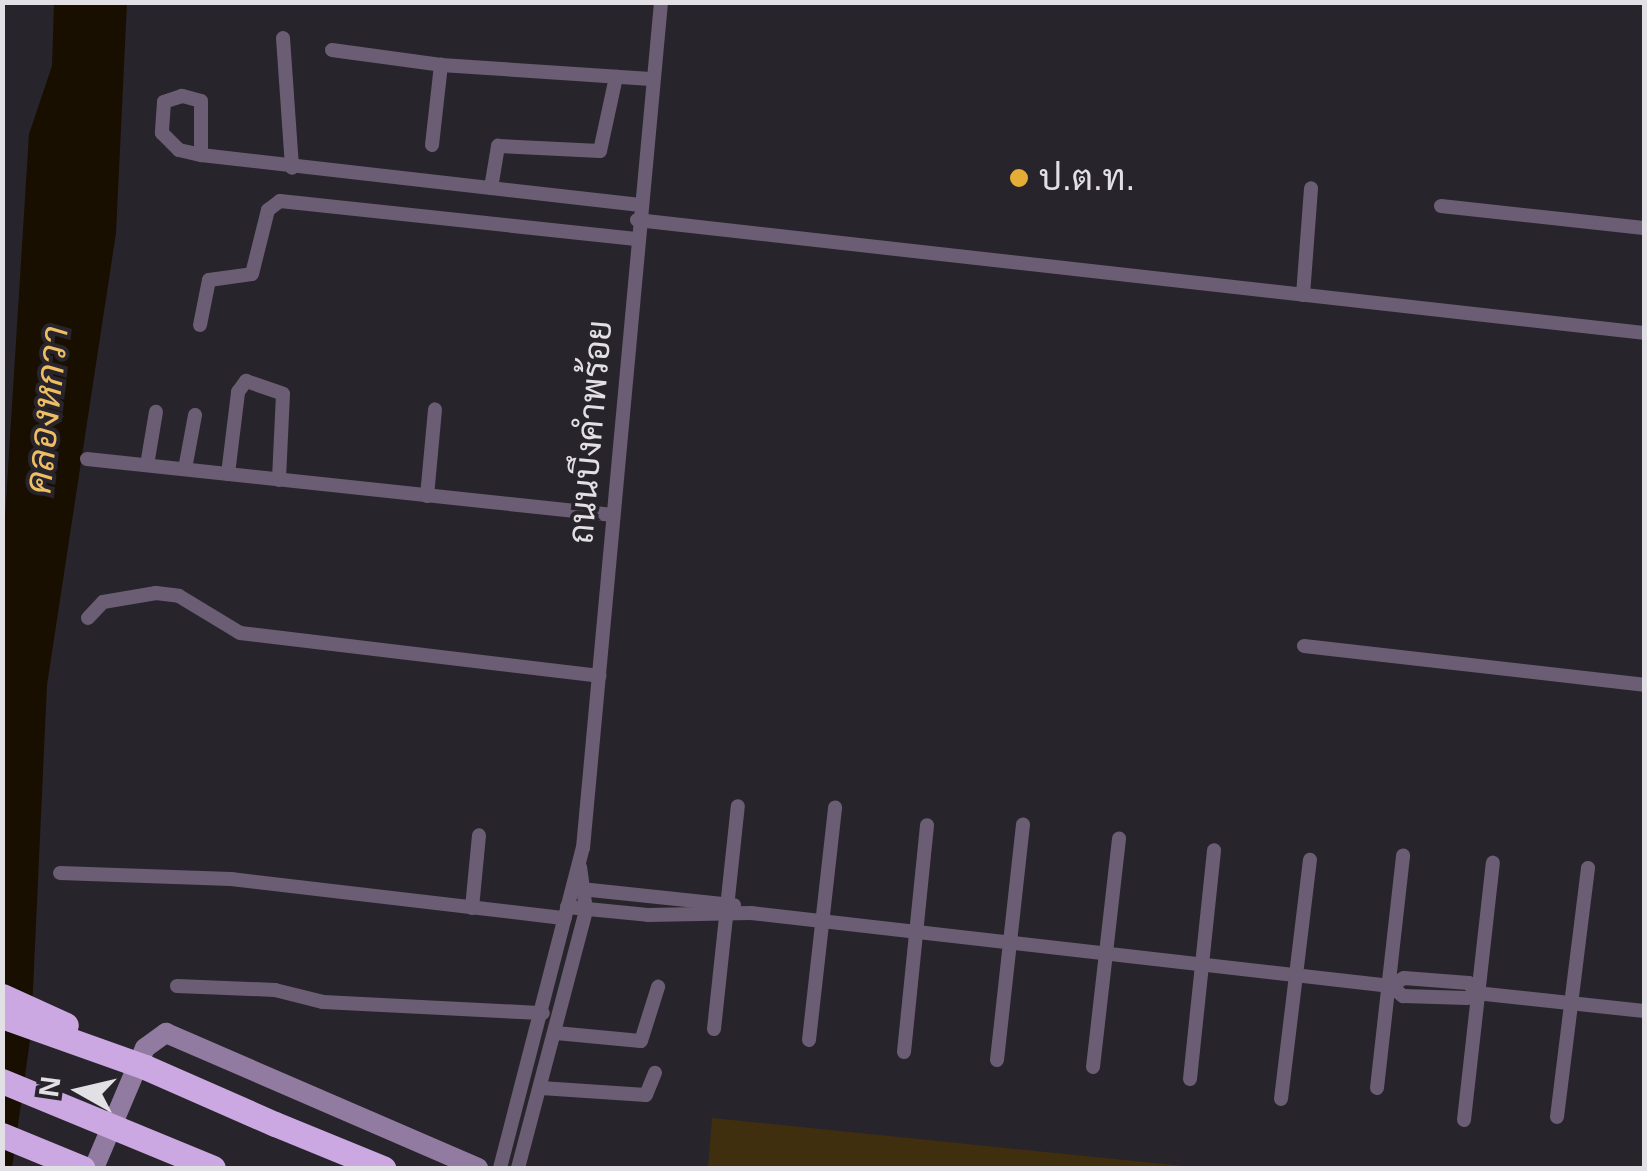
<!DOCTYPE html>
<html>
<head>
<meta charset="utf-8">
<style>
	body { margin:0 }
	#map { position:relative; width:1647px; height:1171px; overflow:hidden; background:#28242b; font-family:Arial,Sarabun,sans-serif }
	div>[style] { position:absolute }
	.green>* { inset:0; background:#3f2f0f }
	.water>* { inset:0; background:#190f00 }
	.street>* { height:14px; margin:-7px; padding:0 7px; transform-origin:7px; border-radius:7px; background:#6b5d74 }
	.secondary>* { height:20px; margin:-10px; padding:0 10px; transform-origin:10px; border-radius:10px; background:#927ba1 }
	.highway>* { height:25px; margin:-12.5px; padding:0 12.5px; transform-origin:12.5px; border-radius:12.5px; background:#cca8e3 }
	.highway-bridge>* { height:25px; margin:-12.5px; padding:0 12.5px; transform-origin:12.5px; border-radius:12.5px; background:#cca8e3 }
	.dots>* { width:28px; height:28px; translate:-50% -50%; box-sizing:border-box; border:5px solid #28242b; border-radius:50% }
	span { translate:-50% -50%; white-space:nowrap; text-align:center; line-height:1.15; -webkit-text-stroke:8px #28242b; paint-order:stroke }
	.poi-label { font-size:35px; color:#e3e0e5 }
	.left { translate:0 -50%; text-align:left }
	.street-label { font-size:35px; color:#e3e0e5 }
	.water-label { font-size:38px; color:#edbe63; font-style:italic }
	.frame { position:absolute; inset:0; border:5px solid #e3e0e5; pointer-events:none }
	.north { position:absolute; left:30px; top:1041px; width:100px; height:100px; -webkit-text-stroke:8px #28242b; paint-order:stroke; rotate:278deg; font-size:28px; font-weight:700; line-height:40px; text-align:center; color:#e3e0e5 }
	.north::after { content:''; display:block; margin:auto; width:35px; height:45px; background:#e3e0e5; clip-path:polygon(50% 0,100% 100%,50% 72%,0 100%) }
</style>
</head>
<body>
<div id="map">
	<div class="green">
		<i style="clip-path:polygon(712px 1118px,1203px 1168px,708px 1168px)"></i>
	</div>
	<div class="water">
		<i style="clip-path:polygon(54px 3px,127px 3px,116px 233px,47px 685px,31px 1033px,12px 1168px,3px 1168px,2px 565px,29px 134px,52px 66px)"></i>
	</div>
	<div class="street">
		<i style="left:283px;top:38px;width:130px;rotate:86deg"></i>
		<i style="left:332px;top:50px;width:110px;rotate:7.8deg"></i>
		<i style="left:441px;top:65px;width:210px;rotate:3.8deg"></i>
		<i style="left:432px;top:145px;width:81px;rotate:-83.6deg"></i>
		<i style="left:201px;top:155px;width:54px;rotate:-90deg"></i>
		<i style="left:201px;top:101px;width:20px;rotate:-165deg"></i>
		<i style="left:182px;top:96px;width:19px;rotate:162deg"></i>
		<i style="left:164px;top:102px;width:31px;rotate:94deg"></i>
		<i style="left:162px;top:133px;width:24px;rotate:45deg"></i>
		<i style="left:179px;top:150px;width:23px;rotate:13deg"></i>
		<i style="left:201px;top:155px;width:440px;rotate:6.5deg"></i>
		<i style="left:491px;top:188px;width:43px;rotate:-80.5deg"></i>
		<i style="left:498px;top:146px;width:102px;rotate:2.8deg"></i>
		<i style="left:600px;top:151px;width:76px;rotate:-77.8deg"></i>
		<i style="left:1441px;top:206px;width:204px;rotate:6.2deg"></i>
		<i style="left:637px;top:220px;width:1013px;rotate:6.4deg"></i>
		<i style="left:1303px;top:295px;width:107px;rotate:-85.7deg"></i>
		<i style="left:200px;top:325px;width:46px;rotate:-78.7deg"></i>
		<i style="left:209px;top:280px;width:43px;rotate:-7.9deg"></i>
		<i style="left:252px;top:274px;width:66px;rotate:-76deg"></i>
		<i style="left:268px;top:210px;width:15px;rotate:-37deg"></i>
		<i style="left:280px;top:201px;width:358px;rotate:6.1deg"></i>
		<i style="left:87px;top:459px;width:529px;rotate:6.08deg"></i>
		<i style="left:147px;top:465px;width:54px;rotate:-80.4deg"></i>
		<i style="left:185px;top:469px;width:55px;rotate:-79.5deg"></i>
		<i style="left:228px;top:474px;width:83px;rotate:-83deg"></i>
		<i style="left:238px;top:392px;width:14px;rotate:-54deg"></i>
		<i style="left:246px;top:381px;width:39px;rotate:19deg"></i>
		<i style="left:283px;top:394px;width:86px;rotate:92.7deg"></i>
		<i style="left:427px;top:496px;width:87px;rotate:-84.7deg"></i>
		<i style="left:88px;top:618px;width:22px;rotate:-47deg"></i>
		<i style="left:103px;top:602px;width:54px;rotate:-9.6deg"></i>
		<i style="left:156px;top:593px;width:23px;rotate:7deg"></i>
		<i style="left:179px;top:596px;width:71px;rotate:31.2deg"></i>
		<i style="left:240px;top:633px;width:362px;rotate:6.8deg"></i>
		<i style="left:1304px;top:646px;width:342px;rotate:6.5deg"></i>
		<i style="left:60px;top:873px;width:171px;rotate:2deg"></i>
		<i style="left:231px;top:879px;width:336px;rotate:6.7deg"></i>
		<i style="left:581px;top:889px;width:154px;rotate:6deg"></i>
		<i style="left:567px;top:907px;width:81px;rotate:5.6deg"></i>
		<i style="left:648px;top:915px;width:103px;rotate:-1.1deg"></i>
		<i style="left:751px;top:913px;width:644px;rotate:6.51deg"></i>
		<i style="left:1391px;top:986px;width:16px;rotate:40deg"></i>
		<i style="left:1403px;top:996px;width:64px;rotate:1.8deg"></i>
		<i style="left:1467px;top:998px;width:10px;rotate:-29deg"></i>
		<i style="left:1476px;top:993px;width:169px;rotate:6.1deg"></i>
		<i style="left:472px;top:908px;width:73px;rotate:-84.5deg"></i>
		<i style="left:177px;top:986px;width:98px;rotate:2.3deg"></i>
		<i style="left:275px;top:990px;width:49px;rotate:14deg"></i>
		<i style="left:323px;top:1002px;width:220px;rotate:2.9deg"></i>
		<i style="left:1391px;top:986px;width:15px;rotate:-32deg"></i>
		<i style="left:1404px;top:978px;width:65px;rotate:4.4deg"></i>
		<i style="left:1469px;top:983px;width:12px;rotate:55deg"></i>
		<i style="left:714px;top:1029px;width:224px;rotate:-83.9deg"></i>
		<i style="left:556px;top:1033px;width:85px;rotate:5.4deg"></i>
		<i style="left:641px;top:1041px;width:57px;rotate:-72.5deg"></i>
		<i style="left:809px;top:1040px;width:234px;rotate:-83.6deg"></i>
		<i style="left:904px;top:1052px;width:228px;rotate:-84.2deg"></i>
		<i style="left:997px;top:1060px;width:237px;rotate:-83.7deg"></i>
		<i style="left:1093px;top:1067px;width:230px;rotate:-83.5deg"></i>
		<i style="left:1190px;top:1079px;width:230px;rotate:-84deg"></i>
		<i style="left:541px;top:1088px;width:105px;rotate:3.8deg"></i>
		<i style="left:646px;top:1095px;width:24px;rotate:-68deg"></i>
		<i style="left:1377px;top:1088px;width:234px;rotate:-83.6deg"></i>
		<i style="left:1281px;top:1099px;width:241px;rotate:-83.1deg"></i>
		<i style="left:1557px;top:1117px;width:251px;rotate:-82.9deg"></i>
		<i style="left:1464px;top:1120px;width:259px;rotate:-83.6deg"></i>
		<i style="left:500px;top:1168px;width:331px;rotate:-75.5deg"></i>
		<i style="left:583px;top:848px;width:850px;rotate:-84.73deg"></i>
		<i style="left:518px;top:1168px;width:267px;rotate:-75.2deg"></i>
		<i style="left:586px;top:910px;width:43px;rotate:-97.9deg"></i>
	</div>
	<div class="secondary">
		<i style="left:94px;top:1168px;width:130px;rotate:-67deg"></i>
		<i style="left:145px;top:1048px;width:26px;rotate:-36deg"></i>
		<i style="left:166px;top:1033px;width:340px;rotate:23.4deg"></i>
	</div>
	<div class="highway">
		<i style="left:275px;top:1124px;width:117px;rotate:22.2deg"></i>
		<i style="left:2px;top:1135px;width:87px;rotate:22.4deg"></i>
	</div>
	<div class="highway-bridge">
		<i style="left:2px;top:996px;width:70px;rotate:24.4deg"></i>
		<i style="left:2px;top:1016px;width:152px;rotate:19.6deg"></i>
		<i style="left:145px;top:1067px;width:142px;rotate:23.7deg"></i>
		<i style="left:2px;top:1081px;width:228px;rotate:22.4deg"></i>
	</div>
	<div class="dots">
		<i style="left:1019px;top:178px;background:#e5ad35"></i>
	</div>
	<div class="poi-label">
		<span class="left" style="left:1039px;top:178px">ป.ต.ท.</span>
	</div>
	<div class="street-label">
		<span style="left:590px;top:432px;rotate:-85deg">ถนนบึงคำพร้อย</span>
	</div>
	<div class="water-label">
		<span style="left:47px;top:410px;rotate:-84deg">คลองหกวา</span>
	</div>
	<div class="frame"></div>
	<div class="north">N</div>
</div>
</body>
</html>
